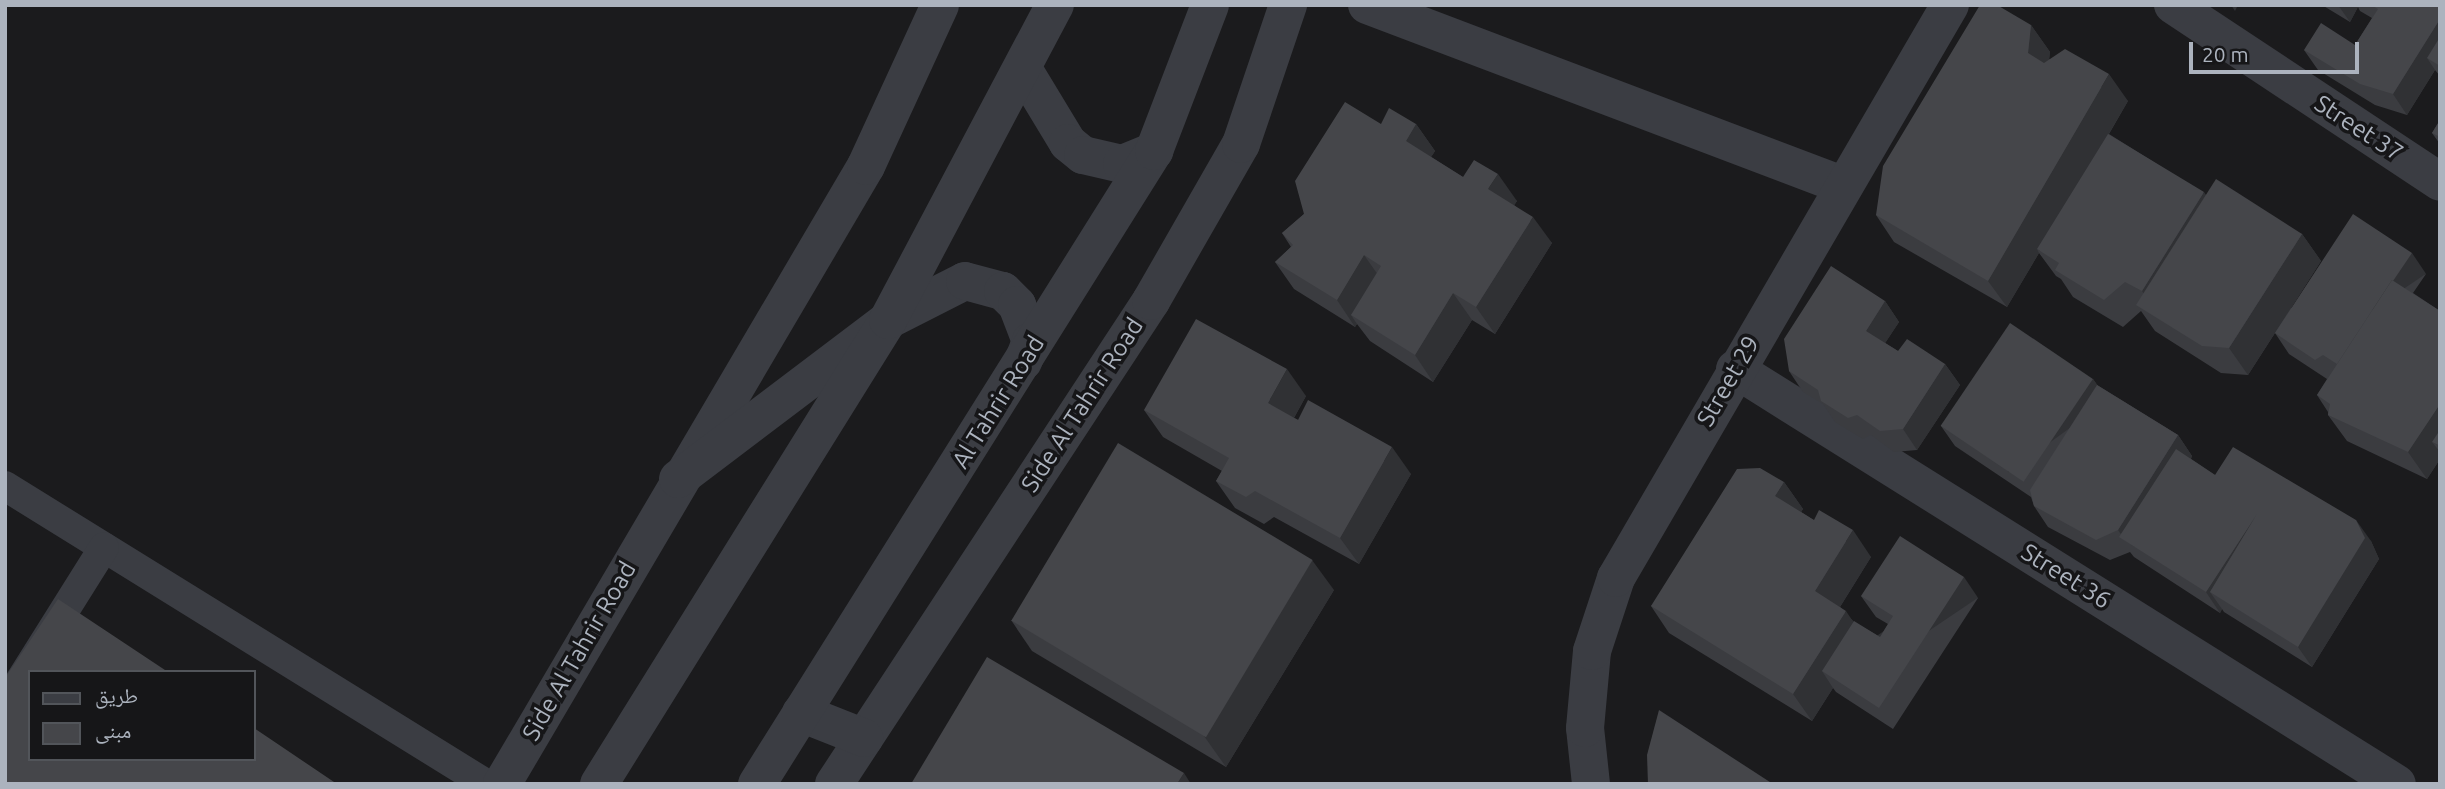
<!DOCTYPE html>
<html>
<head>
<meta charset="utf-8">
<style>
	body { margin:0 }
	#map { position:relative; width:2445px; height:789px; overflow:hidden; background:#1b1b1d; font-family:Ubuntu,"Noto Naskh Arabic",sans-serif }
	div>[style] { position:absolute }
	.service>* { height:30px; margin:-15px; padding:0 15px; transform-origin:15px; border-radius:15px; background:#3b3d43 }
	.minor>* { height:38px; margin:-19px; padding:0 19px; transform-origin:19px; border-radius:19px; background:#3b3d43 }
	.tertiary>* { height:38px; margin:-19px; padding:0 19px; transform-origin:19px; border-radius:19px; background:#3b3d43 }
	.wall>* { inset:0; background:#3b3c40 }
	.shaded-wall>* { inset:0; background:#303134; transform-origin:0 0 }
	.building>* { inset:0; background:#45464a; transform-origin:0 0 }
	span { translate:-50% -50%; white-space:nowrap; text-align:center; line-height:1.15; -webkit-text-stroke:7px #161618; paint-order:stroke }
	.street-label { font-size:24px; color:#acb3be }
	.frame { position:absolute; inset:0; border:7px solid #acb3be; pointer-events:none }
	.legend { position:absolute; left:28px; top:670px; width:228px; height:91px; box-sizing:border-box; background:#161618; border:2px solid #52555a; margin:0; padding:9px 12px; list-style:none; font-size:21px; color:#acb3be }
	.legend li { display:flex; align-items:center; gap:14px; height:35px }
	.legend b { width:35px; border:2px solid #52555a }
	.scale { position:absolute; left:2189px; top:42px; width:170px; height:32px; box-sizing:border-box; border:4px solid #acb3be; border-top:0; padding-left:9px; font-size:21px; line-height:24px; white-space:nowrap; color:#acb3be; -webkit-text-stroke:5px #161618; paint-order:stroke }
</style>
</head>
<body>
<div id="map">
	<div class="service">
		<i style="left:5px;top:486px;width:566px;rotate:31.78deg"></i>
		<i style="left:5px;top:705px;width:186px;rotate:-57.9deg"></i>
	</div>
	<div class="minor">
		<i style="left:1367px;top:5px;width:508px;rotate:20.75deg"></i>
		<i style="left:2173px;top:5px;width:320px;rotate:33.5deg"></i>
		<i style="left:1735px;top:369px;width:781px;rotate:32.08deg"></i>
		<i style="left:502px;top:784px;width:717px;rotate:-59.5deg"></i>
		<i style="left:866px;top:166px;width:177px;rotate:-65.3deg"></i>
		<i style="left:834px;top:784px;width:578px;rotate:-56.72deg"></i>
		<i style="left:1151px;top:301px;width:181px;rotate:-60.2deg"></i>
		<i style="left:1241px;top:144px;width:147px;rotate:-71.3deg"></i>
		<i style="left:1591px;top:784px;width:56px;rotate:-96.1deg"></i>
		<i style="left:1585px;top:728px;width:77px;rotate:-84.8deg"></i>
		<i style="left:1592px;top:651px;width:77px;rotate:-71.8deg"></i>
		<i style="left:1616px;top:578px;width:663px;rotate:-59.76deg"></i>
	</div>
	<div class="tertiary">
		<i style="left:1025px;top:72px;width:83px;rotate:58.8deg"></i>
		<i style="left:1068px;top:143px;width:19px;rotate:39deg"></i>
		<i style="left:1083px;top:155px;width:40px;rotate:13deg"></i>
		<i style="left:1122px;top:164px;width:35px;rotate:-22deg"></i>
		<i style="left:678px;top:479px;width:263px;rotate:-37.1deg"></i>
		<i style="left:888px;top:320px;width:86px;rotate:-26.9deg"></i>
		<i style="left:965px;top:281px;width:39px;rotate:15deg"></i>
		<i style="left:1003px;top:291px;width:20px;rotate:45deg"></i>
		<i style="left:1017px;top:305px;width:39px;rotate:69deg"></i>
		<i style="left:1031px;top:341px;width:22px;rotate:111deg"></i>
		<i style="left:801px;top:713px;width:68px;rotate:21.6deg"></i>
		<i style="left:599px;top:784px;width:547px;rotate:-58.08deg"></i>
		<i style="left:888px;top:320px;width:357px;rotate:-62.1deg"></i>
		<i style="left:757px;top:784px;width:747px;rotate:-57.91deg"></i>
		<i style="left:1154px;top:151px;width:156px;rotate:-69deg"></i>
	</div>
	<div class="wall">
		<i style="clip-path:polygon(2322px 5px,2440px 5px,2440px 76px,2435px 70px,2407px 115px,2375px 105px,2318px 70px,2304px 50px,2355px 45px,2372px 18px,2360px 11px,2358px 7px,2350px 22px)"></i>
		<i style="clip-path:polygon(2031px 25px,2050px 52px,2049px 59px,2128px 101px,2109px 134px,2206px 195px,2302px 234px,2321px 261px,2291px 308px,2426px 274px,2413px 293px,2440px 311px,2440px 459px,2427px 479px,2347px 441px,2328px 415px,2328px 412px,2317px 395px,2327px 379px,2289px 354px,2275px 333px,2248px 375px,2221px 373px,2155px 331px,2141px 311px,2123px 327px,2073px 297px,2061px 279px,2056px 276px,2039px 253px,2007px 307px,1894px 242px,1876px 215px)"></i>
		<i style="clip-path:polygon(2440px 120px,2440px 144px,2432px 133px)"></i>
		<i style="clip-path:polygon(1381px 124px,1416px 124px,1435px 151px,1431px 157px,1463px 177px,1517px 201px,1514px 205px,1552px 243px,1495px 334px,1472px 320px,1433px 382px,1370px 341px,1357px 324px,1355px 327px,1294px 289px,1275px 262px,1291px 247px,1282px 233px,1304px 214px)"></i>
		<i style="clip-path:polygon(1885px 301px,1899px 322px,1885px 343px,1898px 351px,1945px 364px,1960px 385px,1917px 450px,1894px 452px,1871px 435px,1863px 439px,1835px 422px,1823px 404px,1803px 392px,1789px 371px)"></i>
		<i style="clip-path:polygon(2093px 379px,2097px 385px,2178px 435px,2192px 456px,2191px 459px,2215px 475px,2371px 541px,2379px 559px,2312px 667px,2224px 612px,2222px 609px,2220px 613px,2134px 557px,2130px 552px,2110px 560px,2048px 527px,2034px 506px,2031px 497px,1955px 446px,1941px 426px)"></i>
		<i style="clip-path:polygon(1306px 396px,1294px 418px,1411px 474px,1359px 564px,1274px 517px,1264px 524px,1235px 508px,1216px 481px,1222px 471px,1163px 437px,1144px 410px)"></i>
		<i style="clip-path:polygon(1784px 482px,1803px 509px,1801px 512px,1871px 557px,1840px 607px,1854px 622px,1880px 637px,1888px 624px,1876px 617px,1861px 596px,1978px 598px,1893px 729px,1836px 692px,1833px 688px,1812px 721px,1669px 633px,1651px 606px)"></i>
		<i style="clip-path:polygon(1334px 590px,1226px 767px,1032px 651px,1011px 620px)"></i>
	</div>
	<div class="shaded-wall">
		<i style="clip-path:polygon(2231px 5px,2238px 5px,2235px 11px)"></i>
		<i style="clip-path:polygon(2338px 5px,2356px 5px,2358px 7px,2350px 22px)"></i>
		<i style="clip-path:polygon(2440px 19px,2440px 63px,2427px 58px,2435px 70px,2407px 115px,2393px 94px)"></i>
		<i style="clip-path:polygon(2031px 25px,2050px 52px,2047px 80px,2028px 53px)"></i>
		<i style="clip-path:polygon(2109px 74px,2128px 101px,2040px 251px,2037px 249px,2039px 253px,2007px 307px,1988px 281px)"></i>
		<i style="clip-path:polygon(1416px 124px,1435px 151px,1424px 168px,1406px 141px)"></i>
		<i style="clip-path:polygon(1498px 174px,1517px 201px,1507px 216px,1488px 189px)"></i>
		<i style="clip-path:polygon(2204px 192px,2222px 219px,2161px 318px,2142px 291px)"></i>
		<i style="clip-path:polygon(1533px 217px,1552px 243px,1495px 334px,1476px 307px)"></i>
		<i style="clip-path:polygon(2302px 234px,2321px 261px,2248px 375px,2229px 348px)"></i>
		<i style="left:2412px;top:253px;width:25px;height:134px;rotate:56deg"></i>
		<i style="clip-path:polygon(1364px 255px,1383px 282px,1351px 315px,1357px 324px,1355px 327px,1337px 300px)"></i>
		<i style="clip-path:polygon(1453px 293px,1472px 320px,1433px 382px,1415px 355px)"></i>
		<i style="clip-path:polygon(1885px 301px,1899px 322px,1880px 351px,1866px 331px)"></i>
		<i style="clip-path:polygon(1945px 364px,1960px 385px,1917px 450px,1903px 429px)"></i>
		<i style="clip-path:polygon(1287px 369px,1306px 396px,1287px 430px,1268px 403px)"></i>
		<i style="left:2093px;top:379px;width:26px;height:123px;rotate:54deg"></i>
		<i style="clip-path:polygon(2440px 404px,2440px 446px,2432px 442px,2440px 452px,2440px 459px,2427px 479px,2408px 452px)"></i>
		<i style="clip-path:polygon(2178px 435px,2192px 456px,2135px 547px,2125px 540px,2118px 530px)"></i>
		<i style="clip-path:polygon(1392px 447px,1411px 474px,1359px 564px,1340px 538px)"></i>
		<i style="clip-path:polygon(1784px 482px,1803px 509px,1794px 523px,1775px 496px)"></i>
		<i style="clip-path:polygon(2257px 514px,2210px 592px,2222px 609px,2220px 613px,2206px 592px)"></i>
		<i style="clip-path:polygon(2356px 520px,2371px 541px,2379px 559px,2312px 667px,2298px 647px)"></i>
		<i style="clip-path:polygon(1853px 530px,1871px 557px,1833px 618px,1815px 591px)"></i>
		<i style="clip-path:polygon(1312px 560px,1334px 590px,1226px 767px,1204px 736px)"></i>
		<i style="left:1964px;top:577px;width:25px;height:156px;rotate:56deg"></i>
		<i style="clip-path:polygon(1846px 611px,1864px 638px,1822px 671px,1833px 688px,1812px 721px,1793px 694px)"></i>
		<i style="clip-path:polygon(1184px 773px,1191px 784px,1177px 784px)"></i>
	</div>
	<div class="building">
		<i style="clip-path:polygon(1980px 5px,1997px 5px,2031px 25px,2028px 53px,2044px 63px,2065px 49px,2109px 74px,1988px 281px,1876px 215px,1883px 166px)"></i>
		<i style="clip-path:polygon(2371px 5px,2440px 5px,2440px 19px,2393px 94px,2360px 84px,2304px 50px,2321px 23px,2355px 45px,2378px 9px)"></i>
		<i style="clip-path:polygon(2440px 37px,2440px 66px,2427px 58px)"></i>
		<i style="clip-path:polygon(1345px 102px,1381px 124px,1389px 108px,1416px 124px,1406px 141px,1463px 177px,1474px 160px,1498px 174px,1488px 189px,1533px 217px,1476px 307px,1453px 293px,1415px 355px,1351px 315px,1381px 266px,1364px 255px,1337px 300px,1275px 262px,1293px 245px,1282px 233px,1304px 214px,1295px 181px)"></i>
		<i style="clip-path:polygon(2440px 120px,2440px 137px,2432px 133px)"></i>
		<i style="clip-path:polygon(2108px 134px,2204px 192px,2142px 291px,2125px 282px,2104px 300px,2055px 270px,2059px 263px,2037px 249px)"></i>
		<i style="clip-path:polygon(2216px 179px,2302px 234px,2229px 348px,2202px 346px,2136px 305px)"></i>
		<i style="clip-path:polygon(2353px 214px,2412px 253px,2393px 281px,2392px 280px,2337px 364px,2323px 355px,2315px 360px,2275px 333px)"></i>
		<i style="clip-path:polygon(1831px 266px,1885px 301px,1866px 331px,1898px 351px,1907px 339px,1945px 364px,1903px 429px,1880px 431px,1857px 415px,1848px 418px,1821px 401px,1818px 390px,1789px 371px,1784px 339px)"></i>
		<i style="clip-path:polygon(2392px 280px,2440px 311px,2440px 404px,2408px 452px,2328px 415px,2330px 404px,2317px 395px)"></i>
		<i style="clip-path:polygon(1196px 319px,1287px 369px,1268px 403px,1298px 420px,1308px 400px,1392px 447px,1340px 538px,1255px 491px,1246px 497px,1216px 481px,1229px 458px,1144px 410px)"></i>
		<i style="left:2010px;top:323px;width:100px;height:124px;rotate:34deg"></i>
		<i style="clip-path:polygon(2097px 385px,2178px 435px,2118px 530px,2096px 540px,2034px 506px,2030px 490px)"></i>
		<i style="clip-path:polygon(2440px 430px,2440px 446px,2432px 442px)"></i>
		<i style="left:1118px;top:443px;width:227px;height:207px;rotate:31deg"></i>
		<i style="clip-path:polygon(2233px 447px,2356px 520px,2365px 538px,2298px 647px,2210px 592px,2257px 514px,2206px 592px,2119px 537px,2176px 449px,2215px 475px)"></i>
		<i style="clip-path:polygon(1760px 468px,1784px 482px,1775px 496px,1814px 520px,1819px 510px,1853px 530px,1815px 591px,1846px 611px,1793px 694px,1651px 606px,1737px 469px)"></i>
		<i style="clip-path:polygon(1900px 536px,1964px 577px,1879px 708px,1822px 671px,1854px 621px,1880px 637px,1893px 616px,1861px 596px)"></i>
		<i style="clip-path:polygon(58px 599px,168px 672px,30px 672px,30px 759px,254px 759px,254px 728px,337px 784px,5px 784px,5px 678px)"></i>
		<i style="clip-path:polygon(987px 657px,1184px 773px,1177px 784px,911px 784px)"></i>
		<i style="clip-path:polygon(1659px 710px,1773px 784px,1648px 784px,1647px 755px)"></i>
	</div>
	<div class="street-label">
		<span style="left:2359px;top:128px;rotate:33deg">Street 37</span>
		<span style="left:1728px;top:381px;rotate:-60deg">Street 29</span>
		<span style="left:998px;top:402px;rotate:-58deg">Al Tahrir Road</span>
		<span style="left:1082px;top:405px;rotate:-57deg">Side Al Tahrir Road</span>
		<span style="left:2066px;top:576px;rotate:32deg">Street 36</span>
		<span style="left:579px;top:651px;rotate:-60deg">Side Al Tahrir Road</span>
	</div>
	<div class="frame"></div>
	<ul class="legend">
	<li><b style="height:9px;background:#3b3d43"></b>طريق</li>
	<li><b style="height:19px;background:#45464a"></b>مبنى</li>
	</ul>
	<div class="scale">20 m</div>
</div>
</body>
</html>
